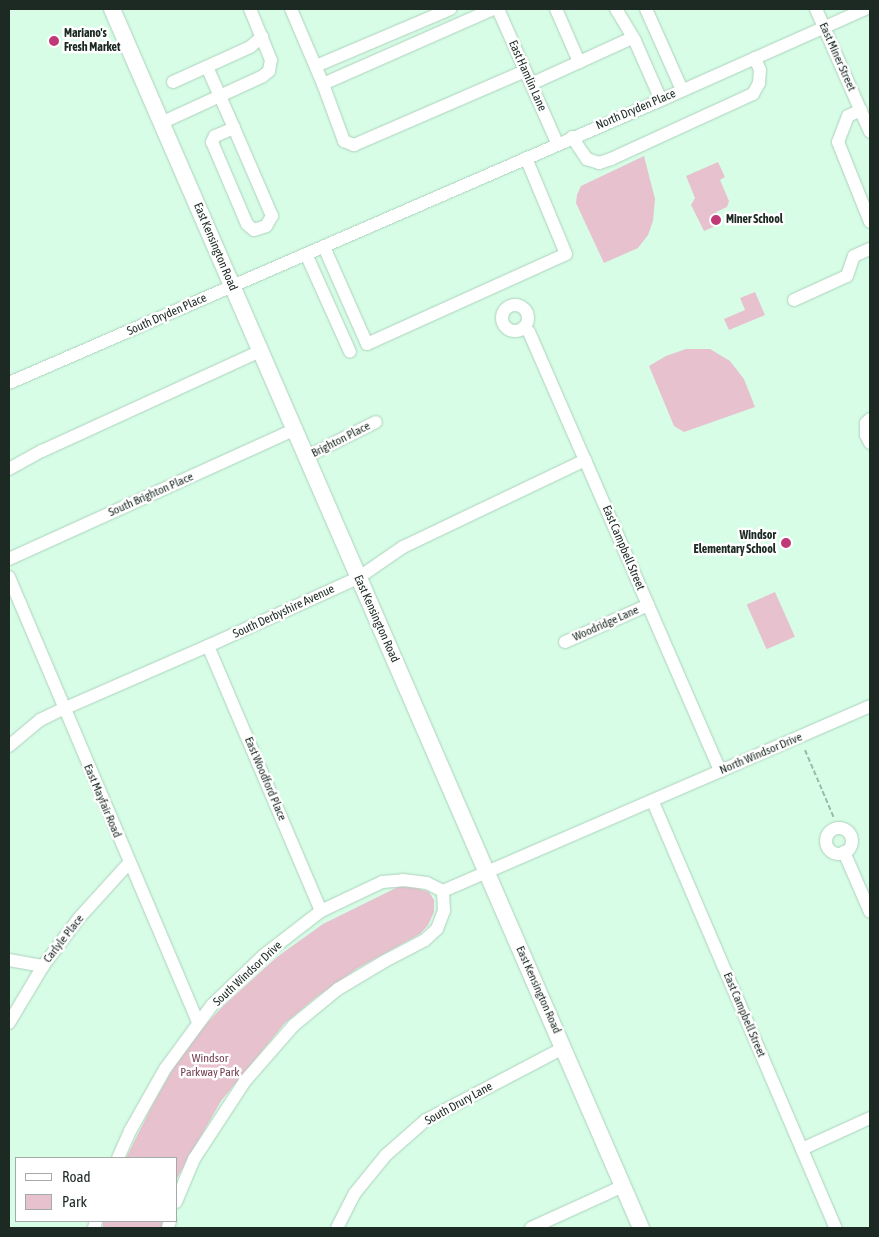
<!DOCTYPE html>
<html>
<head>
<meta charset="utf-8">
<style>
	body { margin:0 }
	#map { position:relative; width:879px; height:1237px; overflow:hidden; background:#d7fde7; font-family:"Asap Condensed",sans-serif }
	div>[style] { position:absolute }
	.green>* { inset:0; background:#e7c1cd; transform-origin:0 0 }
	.path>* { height:2px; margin-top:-1px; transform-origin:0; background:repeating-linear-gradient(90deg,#9ab9a8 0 5px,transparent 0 7.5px) }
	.roads { filter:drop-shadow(0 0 1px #add1bc) drop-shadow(0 0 1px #add1bc) }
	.minor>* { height:12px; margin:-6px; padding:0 6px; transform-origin:6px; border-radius:6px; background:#fff }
	.minor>.ring { margin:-6px; padding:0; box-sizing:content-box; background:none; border:12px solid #fff; border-radius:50% }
	.major>* { height:16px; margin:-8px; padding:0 8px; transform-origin:8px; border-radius:8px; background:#fff }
	.dots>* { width:14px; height:14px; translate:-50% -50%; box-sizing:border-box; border:2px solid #fff; border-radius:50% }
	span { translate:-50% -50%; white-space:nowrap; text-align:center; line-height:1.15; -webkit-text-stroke:5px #fff; paint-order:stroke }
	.poi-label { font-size:12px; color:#1c2a23; font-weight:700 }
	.left { translate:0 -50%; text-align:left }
	.right { translate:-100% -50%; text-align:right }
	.street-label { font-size:12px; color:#1c2a23 }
	.park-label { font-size:12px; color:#753f53 }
	.frame { position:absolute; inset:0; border:10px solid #1c2a23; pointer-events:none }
	.legend { position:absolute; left:15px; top:1157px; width:162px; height:65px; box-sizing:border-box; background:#fff; border:1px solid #a4aaa7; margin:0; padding:6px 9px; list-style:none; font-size:15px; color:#1c2a23 }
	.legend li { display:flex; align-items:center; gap:10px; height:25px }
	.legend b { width:25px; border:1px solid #a4aaa7 }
</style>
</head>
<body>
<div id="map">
	<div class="green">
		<i style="clip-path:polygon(644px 156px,655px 199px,653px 221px,648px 235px,638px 248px,604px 263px,576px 203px,577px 195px,581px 186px)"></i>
		<i style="clip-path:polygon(718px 162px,725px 177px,720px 180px,729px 201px,727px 207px,716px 212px,718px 217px,716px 226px,704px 231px,691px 205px,695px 198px,686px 176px)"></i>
		<i style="clip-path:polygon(755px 292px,765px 315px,729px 330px,724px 319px,745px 310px,740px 298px)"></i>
		<i style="clip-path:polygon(686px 349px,710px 349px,730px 361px,744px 379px,755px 407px,684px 432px,674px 426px,649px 366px,666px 356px)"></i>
		<i style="left:775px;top:592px;width:49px;height:31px;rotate:66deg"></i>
		<i style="clip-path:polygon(404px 884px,429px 892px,434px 900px,434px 912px,428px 925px,420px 934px,358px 968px,315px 998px,284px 1024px,221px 1101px,176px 1180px,176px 1158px,126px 1158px,152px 1106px,185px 1047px,223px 1006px,277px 957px,323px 924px)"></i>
		<i style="left:103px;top:1221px;width:59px;height:7px"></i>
	</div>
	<div class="path">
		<i style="left:805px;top:750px;width:74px;rotate:66.9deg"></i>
	</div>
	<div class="roads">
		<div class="minor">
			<i style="left:291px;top:9px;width:82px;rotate:66.9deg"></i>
			<i style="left:323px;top:84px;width:61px;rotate:69.8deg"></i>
			<i style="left:344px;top:141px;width:11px;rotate:22deg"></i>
			<i style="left:354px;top:145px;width:186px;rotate:-23.4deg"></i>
			<i style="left:498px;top:9px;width:146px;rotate:66.2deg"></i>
			<i style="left:556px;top:9px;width:58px;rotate:66.5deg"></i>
			<i style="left:616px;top:9px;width:37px;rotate:59deg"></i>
			<i style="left:635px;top:41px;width:64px;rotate:66.2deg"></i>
			<i style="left:646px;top:9px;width:89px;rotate:66deg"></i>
			<i style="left:816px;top:9px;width:134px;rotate:66.3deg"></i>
			<i style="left:316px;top:66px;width:146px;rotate:-23deg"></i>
			<i style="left:207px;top:67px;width:67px;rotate:66.1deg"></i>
			<i style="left:234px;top:128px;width:21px;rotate:157deg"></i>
			<i style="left:215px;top:136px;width:7px;rotate:117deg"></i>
			<i style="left:212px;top:142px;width:89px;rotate:66.9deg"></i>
			<i style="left:247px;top:224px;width:9px;rotate:41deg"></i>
			<i style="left:254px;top:230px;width:13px;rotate:-18deg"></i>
			<i style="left:266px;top:226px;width:12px;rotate:-59deg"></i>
			<i style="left:272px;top:216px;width:96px;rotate:-113.4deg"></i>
			<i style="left:173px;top:82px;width:85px;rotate:-24.4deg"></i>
			<i style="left:250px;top:47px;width:16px;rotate:-40deg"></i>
			<i style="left:323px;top:84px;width:186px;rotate:-23.8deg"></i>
			<i style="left:531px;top:84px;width:111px;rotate:-24.5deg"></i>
			<i style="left:861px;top:110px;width:14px;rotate:155deg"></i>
			<i style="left:848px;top:116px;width:28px;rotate:111deg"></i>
			<i style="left:838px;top:142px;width:86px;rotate:68.2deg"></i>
			<i style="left:161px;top:123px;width:112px;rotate:-24.7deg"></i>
			<i style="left:263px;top:76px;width:8px;rotate:-40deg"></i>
			<i style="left:269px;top:71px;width:11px;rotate:-80deg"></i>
			<i style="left:271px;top:60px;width:55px;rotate:-112.4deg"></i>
			<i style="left:572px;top:137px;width:27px;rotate:56deg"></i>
			<i style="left:587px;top:159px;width:13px;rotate:18deg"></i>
			<i style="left:599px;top:163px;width:13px;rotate:-18deg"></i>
			<i style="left:611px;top:159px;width:156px;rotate:-24.6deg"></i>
			<i style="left:753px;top:94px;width:13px;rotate:-61deg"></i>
			<i style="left:759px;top:83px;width:13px;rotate:-86deg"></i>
			<i style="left:760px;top:70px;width:13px;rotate:-113deg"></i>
			<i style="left:324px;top:247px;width:106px;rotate:66.1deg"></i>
			<i style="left:367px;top:344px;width:218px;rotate:-24.3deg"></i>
			<i style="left:566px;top:254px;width:104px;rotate:-112.6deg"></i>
			<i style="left:306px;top:254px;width:107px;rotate:65.8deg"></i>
			<i style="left:794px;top:300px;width:58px;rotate:-24.4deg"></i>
			<i style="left:847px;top:276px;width:21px;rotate:-71deg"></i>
			<i style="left:854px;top:256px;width:17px;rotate:-24deg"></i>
			<i class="ring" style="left:502px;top:305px;width:14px;height:14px"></i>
			<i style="left:524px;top:327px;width:7px;rotate:45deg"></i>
			<i style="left:529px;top:332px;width:140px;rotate:66.4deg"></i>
			<i style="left:585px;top:460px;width:339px;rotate:66.5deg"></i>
			<i style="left:9px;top:383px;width:711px;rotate:-23.46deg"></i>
			<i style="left:661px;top:100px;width:223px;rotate:-24deg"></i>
			<i style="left:870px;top:419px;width:6px;rotate:135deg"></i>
			<i style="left:866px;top:423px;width:12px;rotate:90deg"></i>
			<i style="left:866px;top:435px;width:9px;rotate:63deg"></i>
			<i style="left:306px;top:457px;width:78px;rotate:-26.6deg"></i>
			<i style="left:9px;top:469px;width:38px;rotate:-29deg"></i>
			<i style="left:42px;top:451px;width:240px;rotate:-24.6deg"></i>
			<i style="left:9px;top:559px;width:313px;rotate:-24.4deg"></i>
			<i style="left:9px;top:577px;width:484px;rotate:67deg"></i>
			<i style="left:565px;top:642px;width:91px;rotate:-24deg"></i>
			<i style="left:208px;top:646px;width:288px;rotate:66.9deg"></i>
			<i style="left:9px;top:746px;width:40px;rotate:-40deg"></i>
			<i style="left:40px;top:720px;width:25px;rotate:-26deg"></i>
			<i style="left:63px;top:709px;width:158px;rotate:-23.5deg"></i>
			<i style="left:208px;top:646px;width:165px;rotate:-24.4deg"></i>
			<i style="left:358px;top:578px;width:55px;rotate:-34.6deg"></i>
			<i style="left:403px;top:547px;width:202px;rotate:-25.5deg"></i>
			<i style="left:653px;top:802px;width:464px;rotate:66.8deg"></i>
			<i class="ring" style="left:826px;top:828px;width:14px;height:14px"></i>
			<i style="left:844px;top:852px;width:65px;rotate:66.6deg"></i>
			<i style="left:9px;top:960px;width:35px;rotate:10deg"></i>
			<i style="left:9px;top:1023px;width:66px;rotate:-59.2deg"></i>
			<i style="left:43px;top:966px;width:60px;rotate:-53.1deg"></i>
			<i style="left:79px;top:918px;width:74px;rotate:-47.7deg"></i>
			<i style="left:802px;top:1149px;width:75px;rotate:-24.5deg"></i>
			<i style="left:118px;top:1158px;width:30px;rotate:-66deg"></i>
			<i style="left:130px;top:1131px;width:71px;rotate:-60.6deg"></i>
			<i style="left:165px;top:1069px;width:79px;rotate:-53.7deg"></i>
			<i style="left:212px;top:1005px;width:72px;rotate:-43.9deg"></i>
			<i style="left:264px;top:955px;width:72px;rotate:-37.7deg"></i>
			<i style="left:321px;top:911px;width:68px;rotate:-25.4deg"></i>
			<i style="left:382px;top:882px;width:21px;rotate:-5deg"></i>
			<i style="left:403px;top:880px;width:24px;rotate:7deg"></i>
			<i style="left:427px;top:883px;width:18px;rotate:27deg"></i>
			<i style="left:443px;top:891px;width:465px;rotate:-23.4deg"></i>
			<i style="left:176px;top:1202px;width:47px;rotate:-67.3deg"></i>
			<i style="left:194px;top:1159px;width:93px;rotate:-56.8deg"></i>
			<i style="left:245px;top:1081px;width:74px;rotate:-48.8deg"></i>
			<i style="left:294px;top:1025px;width:57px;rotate:-39.3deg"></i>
			<i style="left:338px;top:989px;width:55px;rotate:-30.8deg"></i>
			<i style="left:385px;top:961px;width:45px;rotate:-27.7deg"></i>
			<i style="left:425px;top:940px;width:16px;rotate:-43deg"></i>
			<i style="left:437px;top:929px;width:19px;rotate:-69deg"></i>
			<i style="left:444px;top:911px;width:20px;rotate:-93deg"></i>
			<i style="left:94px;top:1228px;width:7px;rotate:-74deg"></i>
			<i style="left:168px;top:1228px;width:7px;rotate:-74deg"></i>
			<i style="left:337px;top:1228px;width:39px;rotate:-63deg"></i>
			<i style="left:355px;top:1193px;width:49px;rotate:-50.8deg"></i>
			<i style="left:386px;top:1155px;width:53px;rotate:-41.2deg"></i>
			<i style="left:426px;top:1120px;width:155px;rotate:-27.7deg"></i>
			<i style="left:531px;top:1228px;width:101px;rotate:-24.5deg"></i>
		</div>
		<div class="major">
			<i style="left:112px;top:9px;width:1329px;rotate:66.54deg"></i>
		</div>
	</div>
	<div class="dots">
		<i style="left:54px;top:41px;background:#c03876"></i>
		<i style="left:716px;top:220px;background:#c03876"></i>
		<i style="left:786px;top:543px;background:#c03876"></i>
	</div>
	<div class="poi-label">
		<span class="left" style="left:64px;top:41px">Mariano's<br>Fresh Market</span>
		<span class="left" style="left:726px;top:220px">Miner School</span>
		<span class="right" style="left:776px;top:543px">Windsor<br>Elementary School</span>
	</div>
	<div class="street-label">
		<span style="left:837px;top:57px;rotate:66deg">East Miner Street</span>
		<span style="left:527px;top:76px;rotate:66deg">East Hamlin Lane</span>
		<span style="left:636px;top:110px;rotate:-23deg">North Dryden Place</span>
		<span style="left:215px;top:247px;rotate:67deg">East Kensington Road</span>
		<span style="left:167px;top:315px;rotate:-24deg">South Dryden Place</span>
		<span style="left:341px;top:440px;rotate:-27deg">Brighton Place</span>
		<span style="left:151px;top:495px;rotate:-24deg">South Brighton Place</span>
		<span style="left:623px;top:548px;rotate:67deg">East Campbell Street</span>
		<span style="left:284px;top:612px;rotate:-25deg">South Derbyshire Avenue</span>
		<span style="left:376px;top:619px;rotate:66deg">East Kensington Road</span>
		<span style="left:606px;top:624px;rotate:-24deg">Woodridge Lane</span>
		<span style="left:761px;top:754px;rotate:-23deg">North Windsor Drive</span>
		<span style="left:265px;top:779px;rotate:67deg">East Woodford Place</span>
		<span style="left:102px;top:801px;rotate:67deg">East Mayfair Road</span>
		<span style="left:64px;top:939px;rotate:-52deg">Carlyle Place</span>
		<span style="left:248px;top:974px;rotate:-43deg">South Windsor Drive</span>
		<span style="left:538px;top:990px;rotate:66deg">East Kensington Road</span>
		<span style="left:744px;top:1015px;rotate:67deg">East Campbell Street</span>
		<span style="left:459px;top:1104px;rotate:-29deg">South Drury Lane</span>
	</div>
	<div class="park-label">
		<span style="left:210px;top:1066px">Windsor<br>Parkway Park</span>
	</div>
	<div class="frame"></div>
	<ul class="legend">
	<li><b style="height:6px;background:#fff"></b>Road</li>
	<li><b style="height:14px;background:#e7c1cd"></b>Park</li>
	</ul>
</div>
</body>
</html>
